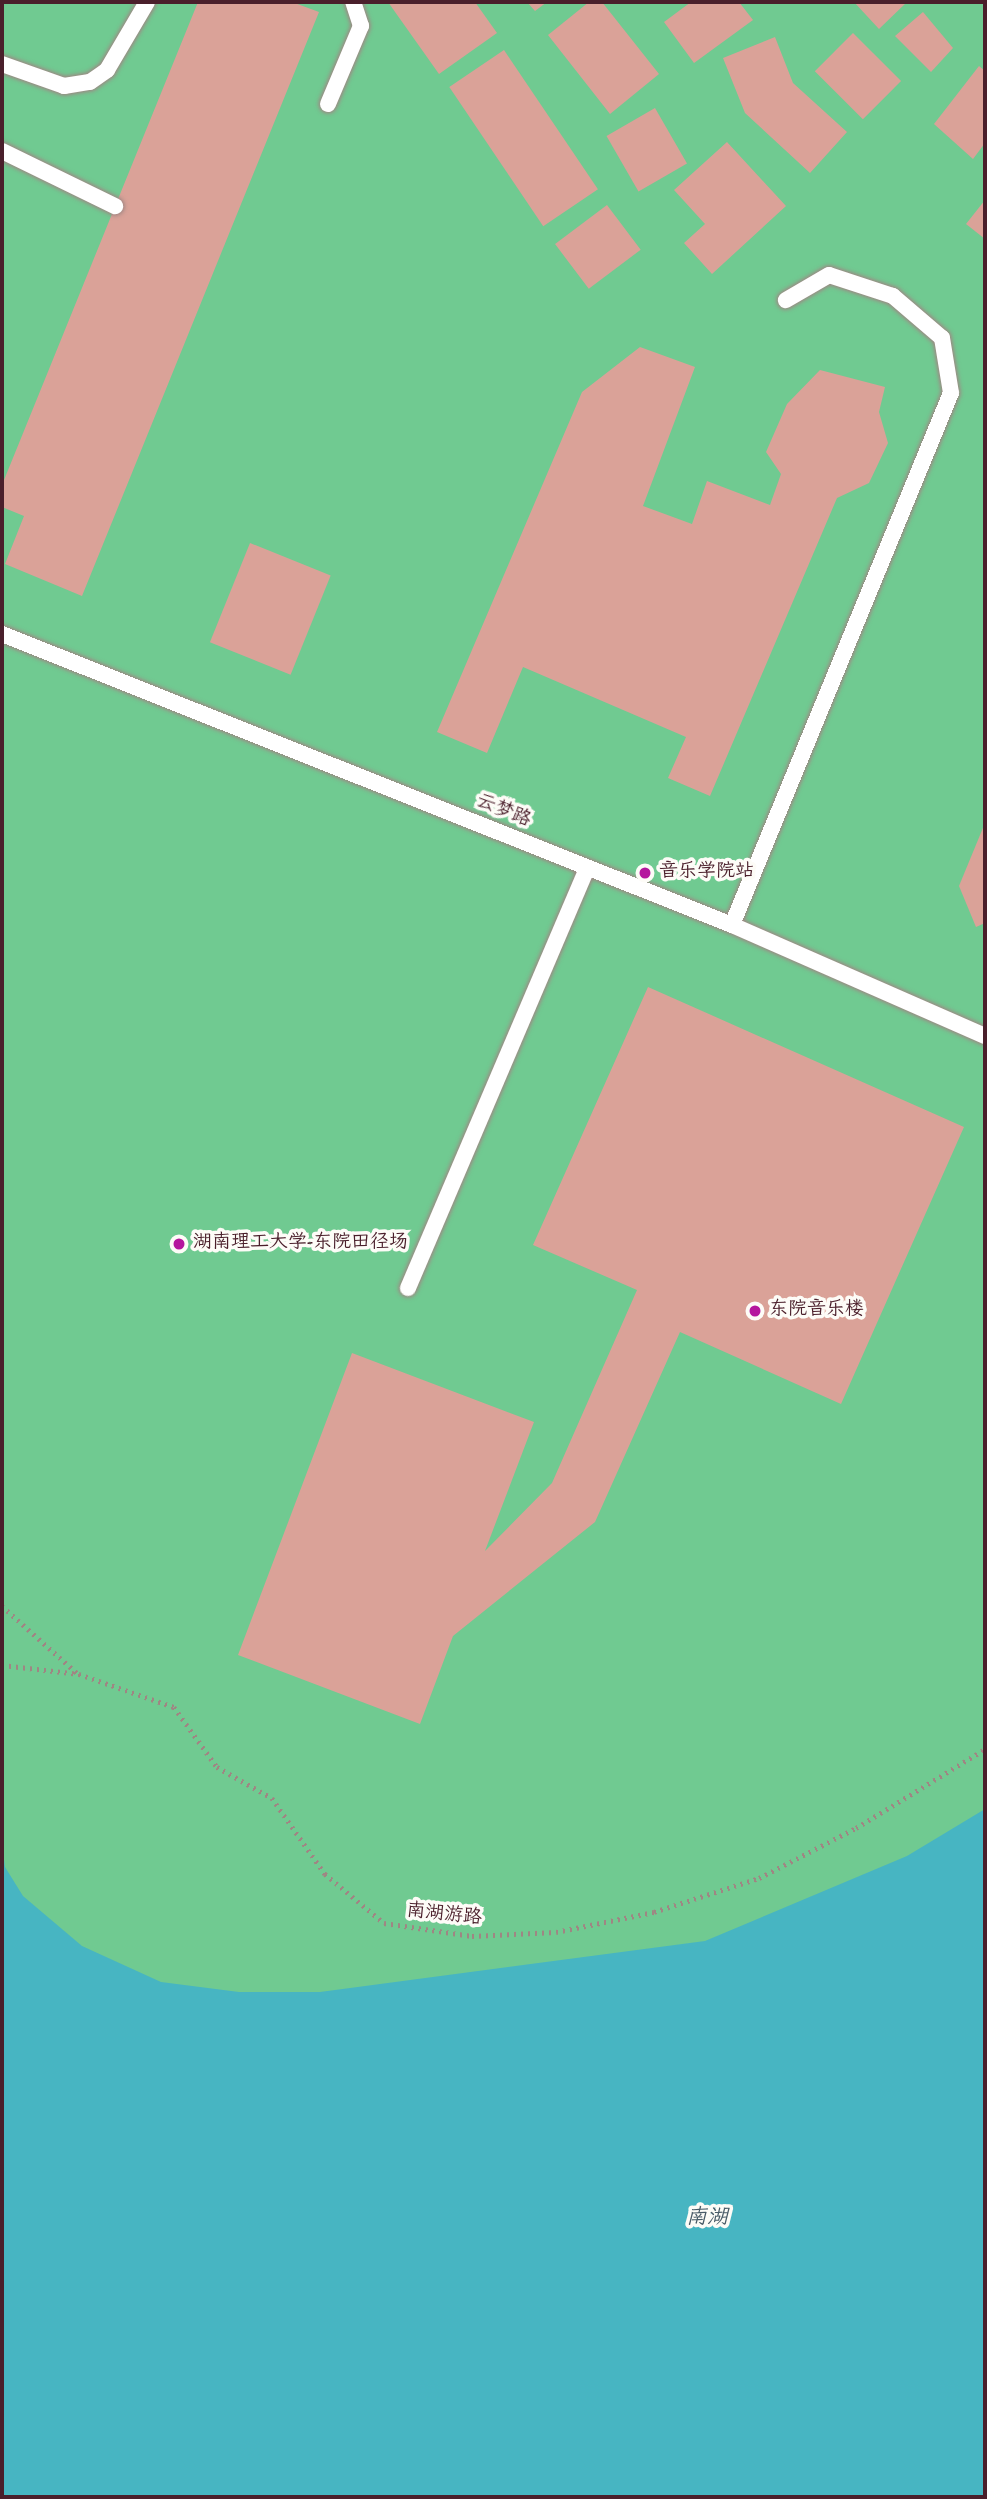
<!DOCTYPE html>
<html>
<head>
<meta charset="utf-8">
<style>
	body { margin:0 }
	#map { position:relative; width:987px; height:2499px; overflow:hidden; background:#f4eedb; font-family:"Gochi Hand","LXGW WenKai TC",sans-serif }
	div>[style] { position:absolute }
	.green>* { inset:0; background:#70ca91; transform-origin:0 0 }
	.water>* { inset:0; background:#47b5c2 }
	.building>* { inset:0; background:#daa298; transform-origin:0 0 }
	.path>* { height:4.5px; margin-top:-2.25px; transform-origin:0; background:repeating-linear-gradient(90deg,#9f8683 0 2px,transparent 0 7px) }
	.roads { filter:drop-shadow(0 0 2px #9f8683) drop-shadow(0 0 2px #9f8683) }
	.lane>* { height:16px; margin:-8px; padding:0 8px; transform-origin:8px; border-radius:8px; background:#fff }
	.dots>* { width:19px; height:19px; translate:-50% -50%; box-sizing:border-box; border:4px solid #fdfcf7; border-radius:50% }
	span { translate:-50% -50%; white-space:nowrap; text-align:center; line-height:1.15; -webkit-text-stroke:7px #fdfcf7; paint-order:stroke }
	.street-label { font-size:19px; color:#4a1f2b }
	.poi-label { font-size:19px; color:#4a1f2b }
	.left { translate:0 -50%; text-align:left }
	.water-label { font-size:21px; color:#495b67; font-style:italic }
	.frame { position:absolute; inset:0; border:4px solid #4a1f2b; pointer-events:none }
</style>
</head>
<body>
<div id="map">
	<div class="green">
		<i style="left:2px;top:2px;width:983px;height:2495px"></i>
	</div>
	<div class="water">
		<i style="clip-path:polygon(985px 1809px,985px 2497px,2px 2497px,2px 1844px,5px 1867px,23px 1896px,82px 1946px,161px 1982px,239px 1992px,320px 1992px,705px 1941px,907px 1856px)"></i>
	</div>
	<div class="building">
		<i style="clip-path:polygon(198px 2px,292px 2px,319px 12px,82px 596px,5px 564px,24px 516px,2px 507px,2px 485px)"></i>
		<i style="clip-path:polygon(388px 2px,475px 2px,497px 33px,439px 74px)"></i>
		<i style="clip-path:polygon(527px 2px,547px 2px,535px 11px)"></i>
		<i style="clip-path:polygon(589px 2px,602px 2px,659px 74px,610px 114px,548px 35px)"></i>
		<i style="clip-path:polygon(691px 2px,739px 2px,753px 20px,694px 63px,664px 22px)"></i>
		<i style="clip-path:polygon(854px 2px,907px 2px,879px 29px)"></i>
		<i style="clip-path:polygon(923px 12px,953px 48px,931px 72px,895px 36px)"></i>
		<i style="left:853px;top:33px;width:68px;height:54px;rotate:45deg"></i>
		<i style="clip-path:polygon(775px 37px,793px 83px,847px 132px,810px 173px,745px 113px,723px 58px)"></i>
		<i style="left:504px;top:50px;width:168px;height:66px;rotate:56deg"></i>
		<i style="clip-path:polygon(979px 66px,985px 71px,985px 143px,973px 159px,934px 124px)"></i>
		<i style="left:655px;top:108px;width:64px;height:56px;rotate:60deg"></i>
		<i style="clip-path:polygon(727px 142px,786px 206px,712px 274px,684px 243px,705px 224px,674px 190px)"></i>
		<i style="clip-path:polygon(985px 200px,985px 239px,966px 224px)"></i>
		<i style="left:607px;top:205px;width:56px;height:65px;rotate:53deg"></i>
		<i style="clip-path:polygon(640px 347px,695px 367px,643px 506px,692px 524px,707px 481px,770px 505px,781px 474px,766px 452px,787px 404px,820px 370px,885px 387px,879px 412px,888px 443px,869px 483px,837px 498px,710px 796px,668px 778px,686px 737px,523px 667px,487px 753px,437px 732px,582px 392px)"></i>
		<i style="left:250px;top:543px;width:87px;height:107px;rotate:22deg"></i>
		<i style="clip-path:polygon(985px 823px,985px 923px,976px 927px,959px 886px)"></i>
		<i style="clip-path:polygon(648px 987px,964px 1127px,841px 1404px,680px 1332px,595px 1522px,453px 1636px,420px 1724px,238px 1655px,352px 1353px,534px 1422px,485px 1551px,552px 1483px,637px 1290px,533px 1245px)"></i>
	</div>
	<div class="path">
		<i style="left:2px;top:1606px;width:102px;rotate:41.8deg"></i>
		<i style="left:2px;top:1665px;width:78px;rotate:6.7deg"></i>
		<i style="left:79px;top:1674px;width:101px;rotate:19.2deg"></i>
		<i style="left:174px;top:1707px;width:74px;rotate:54.4deg"></i>
		<i style="left:217px;top:1767px;width:63px;rotate:29.4deg"></i>
		<i style="left:272px;top:1798px;width:93px;rotate:55.1deg"></i>
		<i style="left:325px;top:1874px;width:77px;rotate:39.7deg"></i>
		<i style="left:384px;top:1923px;width:89px;rotate:8.4deg"></i>
		<i style="left:472px;top:1936px;width:84px;rotate:-2.7deg"></i>
		<i style="left:556px;top:1932px;width:100px;rotate:-11.5deg"></i>
		<i style="left:654px;top:1912px;width:110px;rotate:-17.9deg"></i>
		<i style="left:759px;top:1878px;width:109px;rotate:-27.3deg"></i>
		<i style="left:856px;top:1828px;width:151px;rotate:-31.5deg"></i>
	</div>
	<div class="roads">
		<div class="lane">
			<i style="left:2px;top:64px;width:66px;rotate:19.5deg"></i>
			<i style="left:64px;top:86px;width:26px;rotate:-9deg"></i>
			<i style="left:90px;top:82px;width:21px;rotate:-35deg"></i>
			<i style="left:107px;top:70px;width:79px;rotate:-59.5deg"></i>
			<i style="left:328px;top:104px;width:85px;rotate:-67.1deg"></i>
			<i style="left:361px;top:26px;width:25px;rotate:-108deg"></i>
			<i style="left:2px;top:151px;width:126px;rotate:26deg"></i>
			<i style="left:2px;top:634px;width:786px;rotate:21.73deg"></i>
			<i style="left:732px;top:925px;width:276px;rotate:23.7deg"></i>
			<i style="left:732px;top:925px;width:575px;rotate:-67.63deg"></i>
			<i style="left:951px;top:393px;width:56px;rotate:-99.3deg"></i>
			<i style="left:942px;top:338px;width:65px;rotate:-139.4deg"></i>
			<i style="left:893px;top:296px;width:67px;rotate:-161.8deg"></i>
			<i style="left:829px;top:275px;width:50px;rotate:149.8deg"></i>
			<i style="left:408px;top:1288px;width:457px;rotate:-66.9deg"></i>
		</div>
	</div>
	<div class="dots">
		<i style="left:645px;top:873px;background:#b5179e"></i>
		<i style="left:179px;top:1244px;background:#b5179e"></i>
		<i style="left:755px;top:1311px;background:#b5179e"></i>
	</div>
	<div class="street-label">
		<span style="left:503px;top:812px;rotate:22deg">云梦路</span>
		<span style="left:444px;top:1916px;rotate:6deg">南湖游路</span>
	</div>
	<div class="poi-label">
		<span class="left" style="left:659px;top:873px">音乐学院站</span>
		<span class="left" style="left:193px;top:1244px">湖南理工大学-东院田径场</span>
		<span class="left" style="left:769px;top:1311px">东院音乐楼</span>
	</div>
	<div class="water-label">
		<span style="left:707px;top:2220px">南湖</span>
	</div>
	<div class="frame"></div>
</div>
</body>
</html>
